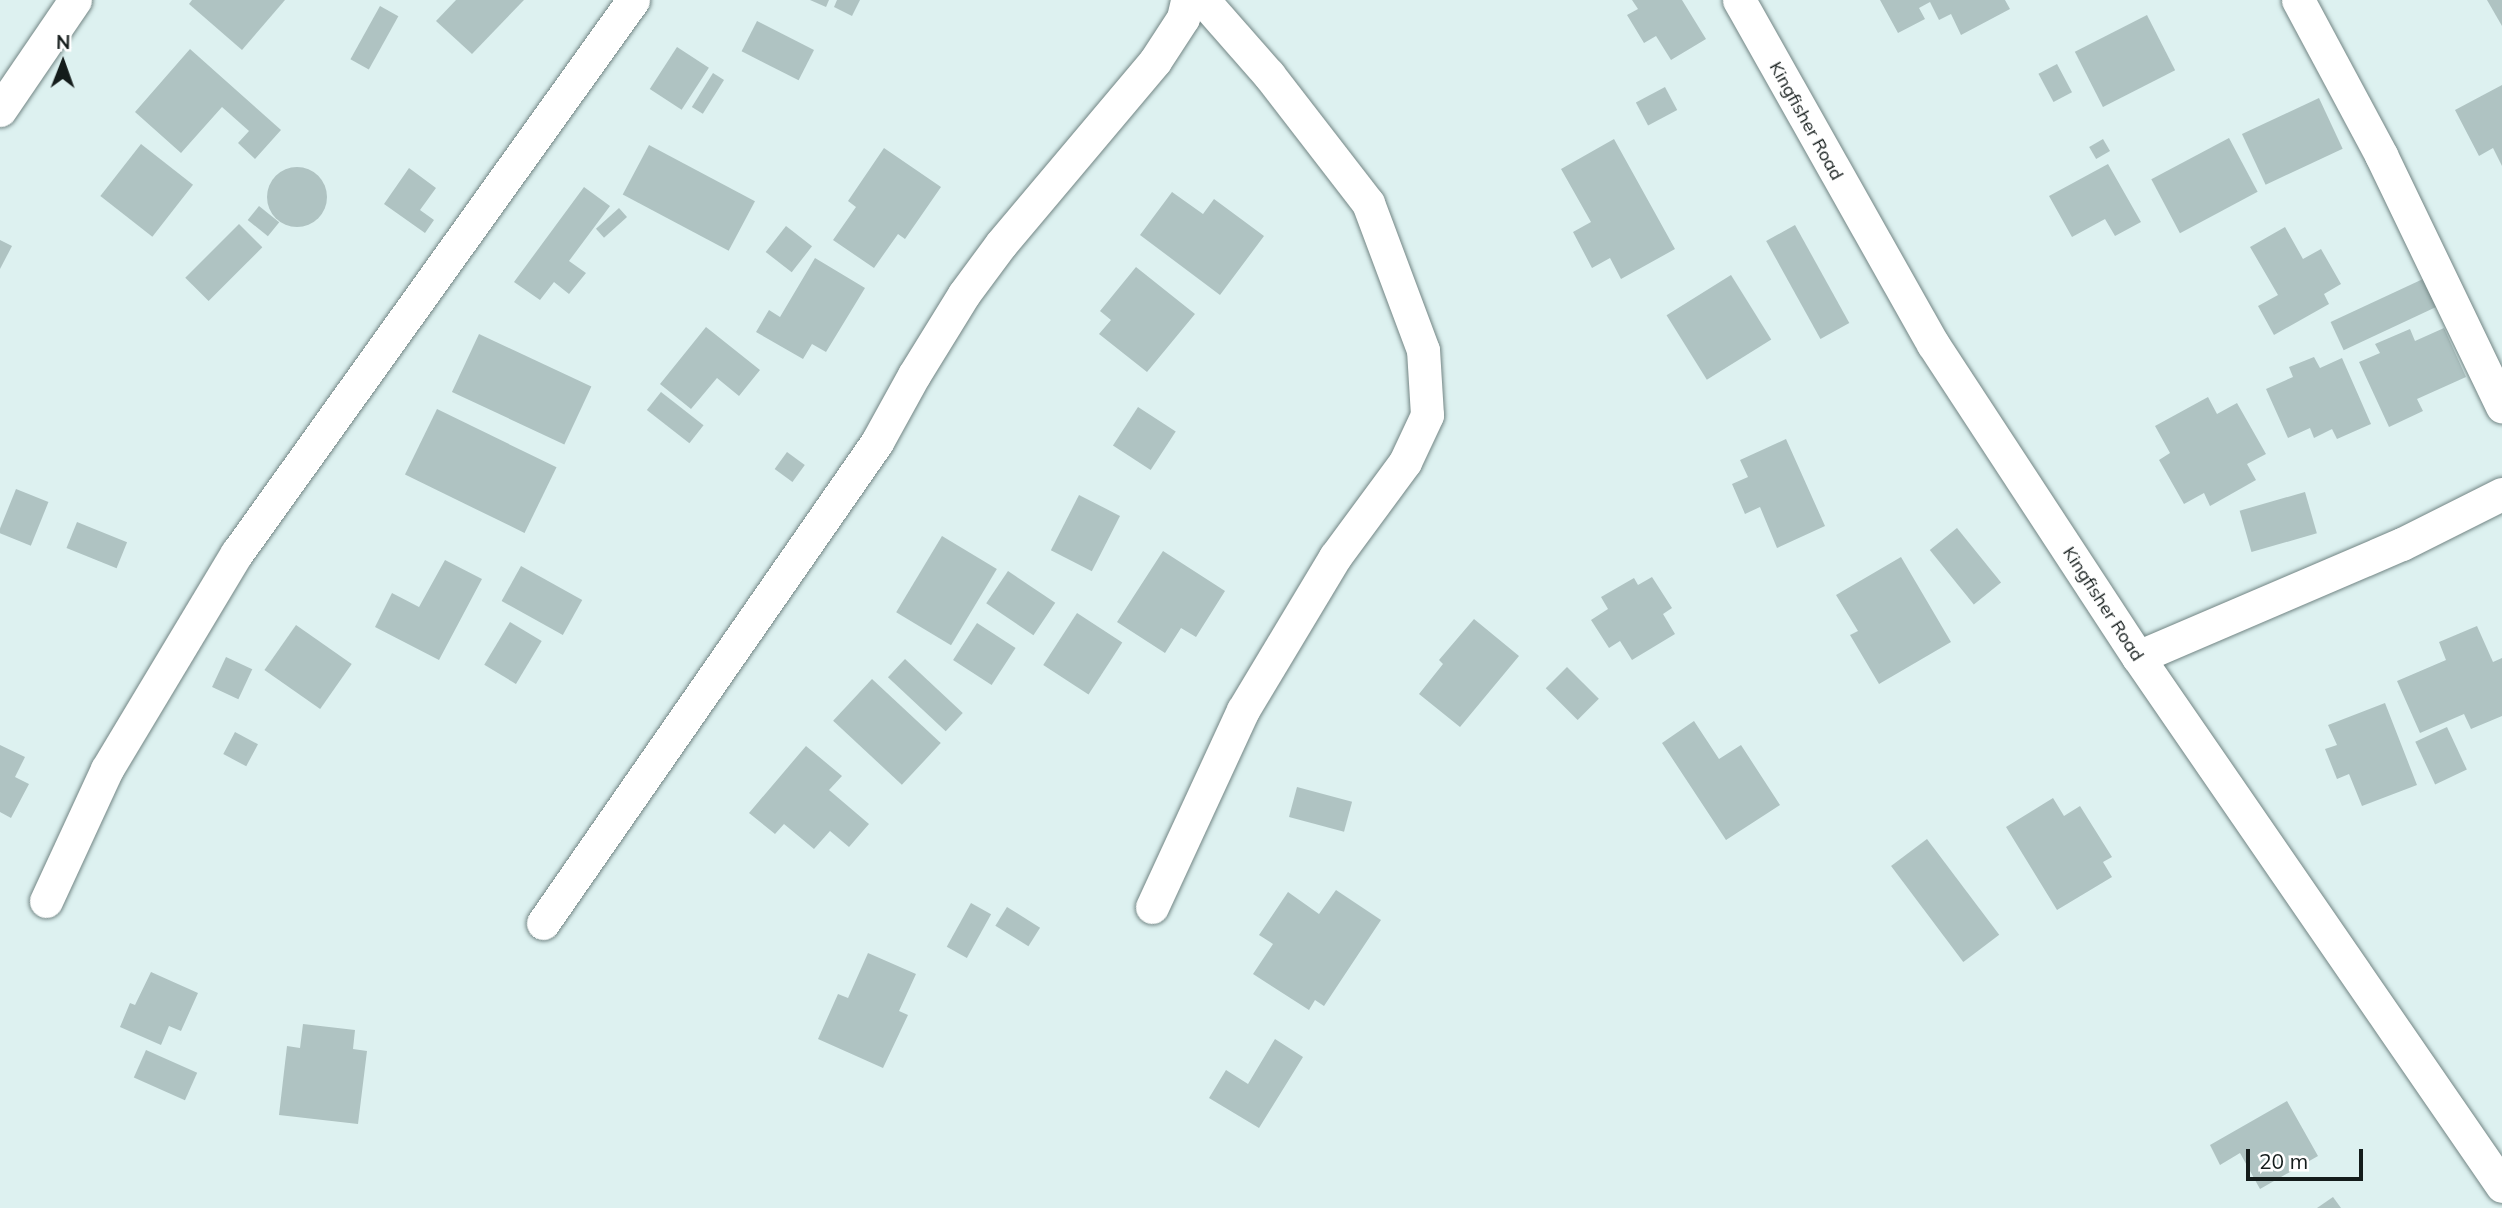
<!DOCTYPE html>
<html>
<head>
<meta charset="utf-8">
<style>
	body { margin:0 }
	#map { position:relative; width:2502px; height:1208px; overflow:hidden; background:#ddf1f0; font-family:Mulish,sans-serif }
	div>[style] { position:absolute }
	.building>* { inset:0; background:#afc3c2; transform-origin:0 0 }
	.round { border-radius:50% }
	.roads { filter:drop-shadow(0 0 2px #728584) drop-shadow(0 0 2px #728584) }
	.street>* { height:33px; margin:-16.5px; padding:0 16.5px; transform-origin:16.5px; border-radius:16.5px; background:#fff }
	span { translate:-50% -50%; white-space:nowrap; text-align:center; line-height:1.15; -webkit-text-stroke:6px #fff; paint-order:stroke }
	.street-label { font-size:18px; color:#141c1b }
	.north { position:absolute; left:28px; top:28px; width:70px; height:70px; -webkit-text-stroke:5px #fff; paint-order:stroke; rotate:1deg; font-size:19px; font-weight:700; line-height:28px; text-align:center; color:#141c1b }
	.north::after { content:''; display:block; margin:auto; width:24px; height:32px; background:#141c1b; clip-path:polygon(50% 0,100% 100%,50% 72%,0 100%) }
	.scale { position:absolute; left:2246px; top:1149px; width:117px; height:32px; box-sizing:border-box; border:4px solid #141c1b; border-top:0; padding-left:9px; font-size:21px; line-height:24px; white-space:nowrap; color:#141c1b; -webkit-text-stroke:5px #fff; paint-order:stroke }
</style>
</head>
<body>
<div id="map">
	<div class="building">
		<i style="clip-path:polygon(192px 0,285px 0,242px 50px,189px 4px)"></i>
		<i style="clip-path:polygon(456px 0,524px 0,472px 54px,436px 21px)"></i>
		<i style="clip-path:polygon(810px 0,829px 0,826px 7px)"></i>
		<i style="clip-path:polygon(837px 0,860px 0,852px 16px,834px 7px)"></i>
		<i style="clip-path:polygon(1632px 0,1682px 0,1706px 39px,1671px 60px,1656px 36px,1644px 43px,1627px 15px,1638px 9px)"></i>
		<i style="clip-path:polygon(1880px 0,2005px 0,2010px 9px,1961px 35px,1951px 14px,1939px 20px,1930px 2px,1919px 8px,1925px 19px,1898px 33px)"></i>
		<i style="clip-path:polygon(2487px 0,2502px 0,2502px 26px)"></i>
		<i style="left:380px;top:6px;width:21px;height:61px;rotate:29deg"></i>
		<i style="left:2147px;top:15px;width:62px;height:81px;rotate:63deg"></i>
		<i style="left:757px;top:21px;width:64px;height:34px;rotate:27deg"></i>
		<i style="left:677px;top:47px;width:38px;height:50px;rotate:33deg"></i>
		<i style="clip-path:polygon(190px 49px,281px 130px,255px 159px,238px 143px,249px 131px,222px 107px,181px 153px,135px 112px)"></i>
		<i style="left:2057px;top:64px;width:32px;height:21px;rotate:62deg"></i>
		<i style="left:713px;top:73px;width:13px;height:40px;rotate:32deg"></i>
		<i style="clip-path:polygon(2502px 85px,2502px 166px,2493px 148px,2479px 156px,2455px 110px)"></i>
		<i style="left:1665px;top:87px;width:26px;height:33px;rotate:62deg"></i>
		<i style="left:2319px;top:98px;width:56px;height:85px;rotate:65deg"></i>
		<i style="left:2229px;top:138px;width:61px;height:88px;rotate:62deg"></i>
		<i style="clip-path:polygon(1614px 139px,1675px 249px,1621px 279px,1610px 258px,1592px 268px,1573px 232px,1591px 222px,1561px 169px)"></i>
		<i style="left:2103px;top:139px;width:14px;height:16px;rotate:60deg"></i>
		<i style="left:141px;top:144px;width:66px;height:66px;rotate:38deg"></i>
		<i style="left:649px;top:145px;width:120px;height:56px;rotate:28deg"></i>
		<i style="clip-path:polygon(884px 148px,941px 187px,905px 239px,898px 234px,874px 268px,833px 240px,856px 207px,848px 201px)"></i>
		<i style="clip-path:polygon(2108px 164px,2141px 222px,2115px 236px,2105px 219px,2072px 237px,2049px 196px)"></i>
		<i class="round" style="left:267px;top:167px;width:60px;height:60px"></i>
		<i style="clip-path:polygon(409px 168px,436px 188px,420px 210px,434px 220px,425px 233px,384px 204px)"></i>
		<i style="clip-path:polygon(584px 187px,610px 206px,569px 261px,586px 273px,569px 294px,554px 282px,540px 300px,514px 282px)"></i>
		<i style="clip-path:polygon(1172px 192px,1203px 214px,1214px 199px,1264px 236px,1220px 295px,1140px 235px)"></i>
		<i style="left:259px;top:206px;width:26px;height:18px;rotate:39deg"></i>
		<i style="left:619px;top:208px;width:12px;height:31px;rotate:48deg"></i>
		<i style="left:239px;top:224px;width:33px;height:76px;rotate:45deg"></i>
		<i style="left:1795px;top:225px;width:112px;height:33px;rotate:61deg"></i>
		<i style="left:786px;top:226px;width:33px;height:33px;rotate:38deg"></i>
		<i style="clip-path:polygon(2285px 227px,2303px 259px,2321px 249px,2341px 284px,2324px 294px,2329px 304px,2274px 335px,2258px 306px,2278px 295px,2250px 247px)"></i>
		<i style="clip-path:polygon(0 240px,12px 246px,0 269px)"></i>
		<i style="clip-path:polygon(815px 258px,865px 288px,826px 352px,812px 344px,803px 359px,756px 332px,769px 310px,780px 317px)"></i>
		<i style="clip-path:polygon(1136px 267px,1195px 314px,1147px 372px,1099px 334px,1111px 320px,1100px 311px)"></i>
		<i style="left:1731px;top:275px;width:76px;height:76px;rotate:58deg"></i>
		<i style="left:2423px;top:279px;width:31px;height:102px;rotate:65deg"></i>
		<i style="clip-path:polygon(706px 327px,760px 370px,739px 396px,717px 378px,691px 409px,660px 384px)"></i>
		<i style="clip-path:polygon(2444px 328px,2466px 377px,2417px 399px,2423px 411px,2389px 427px,2359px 362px,2380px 353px,2375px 344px,2410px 329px,2415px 341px)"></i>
		<i style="left:479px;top:334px;width:124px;height:64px;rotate:25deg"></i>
		<i style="clip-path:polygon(2314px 357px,2320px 368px,2342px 358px,2371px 424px,2337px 439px,2332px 429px,2314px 438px,2310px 428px,2288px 438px,2266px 389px,2293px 377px,2289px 367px)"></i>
		<i style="left:661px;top:392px;width:54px;height:23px;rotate:38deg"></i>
		<i style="clip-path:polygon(2208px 397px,2217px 414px,2237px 403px,2266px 454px,2247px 464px,2256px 480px,2210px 506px,2204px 493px,2184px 504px,2159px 460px,2170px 453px,2155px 426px)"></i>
		<i style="left:1138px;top:407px;width:45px;height:46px;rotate:33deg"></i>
		<i style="left:437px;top:409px;width:133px;height:73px;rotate:26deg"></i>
		<i style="clip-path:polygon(1786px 439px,1825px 526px,1777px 548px,1760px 507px,1745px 514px,1732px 484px,1748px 477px,1740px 460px)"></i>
		<i style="left:787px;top:452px;width:22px;height:21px;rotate:36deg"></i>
		<i style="left:16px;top:489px;width:35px;height:47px;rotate:22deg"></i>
		<i style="left:2305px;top:492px;width:43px;height:68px;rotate:74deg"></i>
		<i style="left:1079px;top:495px;width:46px;height:62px;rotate:27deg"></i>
		<i style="left:77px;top:522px;width:54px;height:28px;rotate:22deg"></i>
		<i style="left:1957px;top:528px;width:70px;height:35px;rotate:51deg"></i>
		<i style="left:942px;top:536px;width:64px;height:89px;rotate:31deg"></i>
		<i style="clip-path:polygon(1163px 551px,1225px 591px,1196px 637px,1181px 628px,1165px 653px,1117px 622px)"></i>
		<i style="clip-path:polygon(1901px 557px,1951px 642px,1879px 684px,1850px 635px,1858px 631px,1836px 595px)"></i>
		<i style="clip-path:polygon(445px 560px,482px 579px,439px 660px,375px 627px,392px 593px,419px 607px)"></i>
		<i style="left:521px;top:566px;width:70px;height:40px;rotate:29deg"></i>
		<i style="left:1008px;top:571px;width:57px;height:39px;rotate:34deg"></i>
		<i style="clip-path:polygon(1652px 577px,1672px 608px,1663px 614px,1675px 634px,1632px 660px,1620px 641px,1609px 648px,1591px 620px,1608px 609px,1601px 597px,1634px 578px,1638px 585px)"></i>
		<i style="left:1077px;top:613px;width:54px;height:62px;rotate:33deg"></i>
		<i style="clip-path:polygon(1474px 619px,1519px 656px,1460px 727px,1419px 694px,1443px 664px,1439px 660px)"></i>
		<i style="left:510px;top:622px;width:37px;height:50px;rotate:31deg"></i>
		<i style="left:977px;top:623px;width:46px;height:44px;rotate:33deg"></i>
		<i style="left:296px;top:625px;width:68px;height:55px;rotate:35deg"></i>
		<i style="clip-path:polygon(2477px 626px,2493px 662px,2502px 658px,2502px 716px,2471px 729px,2464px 714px,2420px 733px,2397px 681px,2446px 660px,2439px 642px)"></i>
		<i style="left:226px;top:657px;width:29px;height:33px;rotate:25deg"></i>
		<i style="left:905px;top:659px;width:79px;height:25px;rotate:43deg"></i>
		<i style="left:1567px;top:667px;width:45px;height:30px;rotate:45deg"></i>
		<i style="left:872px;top:679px;width:94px;height:57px;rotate:43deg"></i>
		<i style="clip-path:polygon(2385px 703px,2417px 785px,2362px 806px,2349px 774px,2337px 779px,2325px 749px,2337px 745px,2328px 725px)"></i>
		<i style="clip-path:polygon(1694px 721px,1719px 759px,1741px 745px,1780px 805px,1726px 840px,1662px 743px)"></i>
		<i style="left:2447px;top:727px;width:47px;height:35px;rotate:65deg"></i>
		<i style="left:235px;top:732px;width:26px;height:25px;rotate:28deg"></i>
		<i style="clip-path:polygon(0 745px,25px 757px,15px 777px,29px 784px,11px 818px,0 812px)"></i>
		<i style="clip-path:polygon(806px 746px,842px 776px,829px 790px,869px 824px,849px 847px,830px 831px,814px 849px,784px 824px,775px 834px,749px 813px)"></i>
		<i style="left:1297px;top:787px;width:57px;height:31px;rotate:15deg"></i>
		<i style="clip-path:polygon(2053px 798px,2064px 816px,2080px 806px,2112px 857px,2103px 862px,2112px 877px,2057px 910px,2006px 827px)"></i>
		<i style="left:1927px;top:839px;width:120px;height:45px;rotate:53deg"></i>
		<i style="clip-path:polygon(1336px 890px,1381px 920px,1324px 1006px,1315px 1000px,1309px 1010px,1253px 974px,1273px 944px,1259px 935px,1288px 892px,1319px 914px)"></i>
		<i style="left:971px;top:903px;width:23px;height:50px;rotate:29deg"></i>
		<i style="left:1007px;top:907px;width:39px;height:22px;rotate:32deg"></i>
		<i style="clip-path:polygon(868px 953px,916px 974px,899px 1011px,908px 1015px,883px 1068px,818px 1039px,838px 994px,848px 998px)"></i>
		<i style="clip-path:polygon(151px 972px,198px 993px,181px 1031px,169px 1026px,161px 1045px,120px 1027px,130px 1003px,135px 1005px)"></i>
		<i style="clip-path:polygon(303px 1024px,355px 1030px,353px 1049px,367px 1051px,358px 1124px,279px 1115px,287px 1046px,300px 1048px)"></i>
		<i style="clip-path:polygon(1275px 1039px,1303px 1057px,1259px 1128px,1209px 1098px,1226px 1070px,1248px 1084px)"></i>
		<i style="left:146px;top:1050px;width:56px;height:30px;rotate:24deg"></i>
		<i style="clip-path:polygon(2287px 1101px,2318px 1156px,2260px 1189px,2240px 1153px,2220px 1165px,2210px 1145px)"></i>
		<i style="clip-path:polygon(2333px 1197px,2341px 1208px,2317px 1208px)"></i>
	</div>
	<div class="roads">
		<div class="street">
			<i style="left:1739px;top:0;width:395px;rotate:60.6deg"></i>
			<i style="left:1933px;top:344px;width:374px;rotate:56.8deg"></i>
			<i style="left:2138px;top:657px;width:642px;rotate:55.47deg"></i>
			<i style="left:2298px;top:0;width:176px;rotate:61.8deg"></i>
			<i style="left:2381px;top:155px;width:279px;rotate:64.3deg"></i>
			<i style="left:0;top:110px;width:133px;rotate:-55.7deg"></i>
			<i style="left:2138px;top:657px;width:287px;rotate:-23.2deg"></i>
			<i style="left:2402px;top:544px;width:112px;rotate:-26.6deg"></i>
			<i style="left:46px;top:901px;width:145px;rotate:-65.2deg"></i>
			<i style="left:107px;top:769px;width:252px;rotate:-59deg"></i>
			<i style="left:237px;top:553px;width:680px;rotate:-54.39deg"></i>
			<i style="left:1152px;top:907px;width:217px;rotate:-65.2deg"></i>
			<i style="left:1243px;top:710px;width:179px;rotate:-59deg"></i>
			<i style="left:1335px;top:557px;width:118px;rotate:-53.6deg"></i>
			<i style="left:1405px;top:462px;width:52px;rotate:-64.9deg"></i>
			<i style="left:1427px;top:415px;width:65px;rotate:-93.5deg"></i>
			<i style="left:1423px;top:350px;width:157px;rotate:-110.5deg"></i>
			<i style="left:1368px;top:203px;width:162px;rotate:-127.7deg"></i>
			<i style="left:1269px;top:75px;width:100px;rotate:-131.3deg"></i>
			<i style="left:543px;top:923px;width:586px;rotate:-55.22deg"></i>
			<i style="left:877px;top:442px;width:77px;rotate:-61.1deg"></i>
			<i style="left:914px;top:375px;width:95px;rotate:-58.3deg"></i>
			<i style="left:964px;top:294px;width:62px;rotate:-53.5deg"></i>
			<i style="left:1001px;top:244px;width:239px;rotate:-49.9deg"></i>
			<i style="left:1155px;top:61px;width:51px;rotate:-56.9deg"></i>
			<i style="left:1183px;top:18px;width:18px;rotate:-77deg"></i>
		</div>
	</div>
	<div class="street-label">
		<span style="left:1806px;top:121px;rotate:61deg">Kingfisher Road</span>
		<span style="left:2103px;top:604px;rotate:57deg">Kingfisher Road</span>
	</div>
	<div class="north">N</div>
	<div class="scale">20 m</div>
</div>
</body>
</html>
